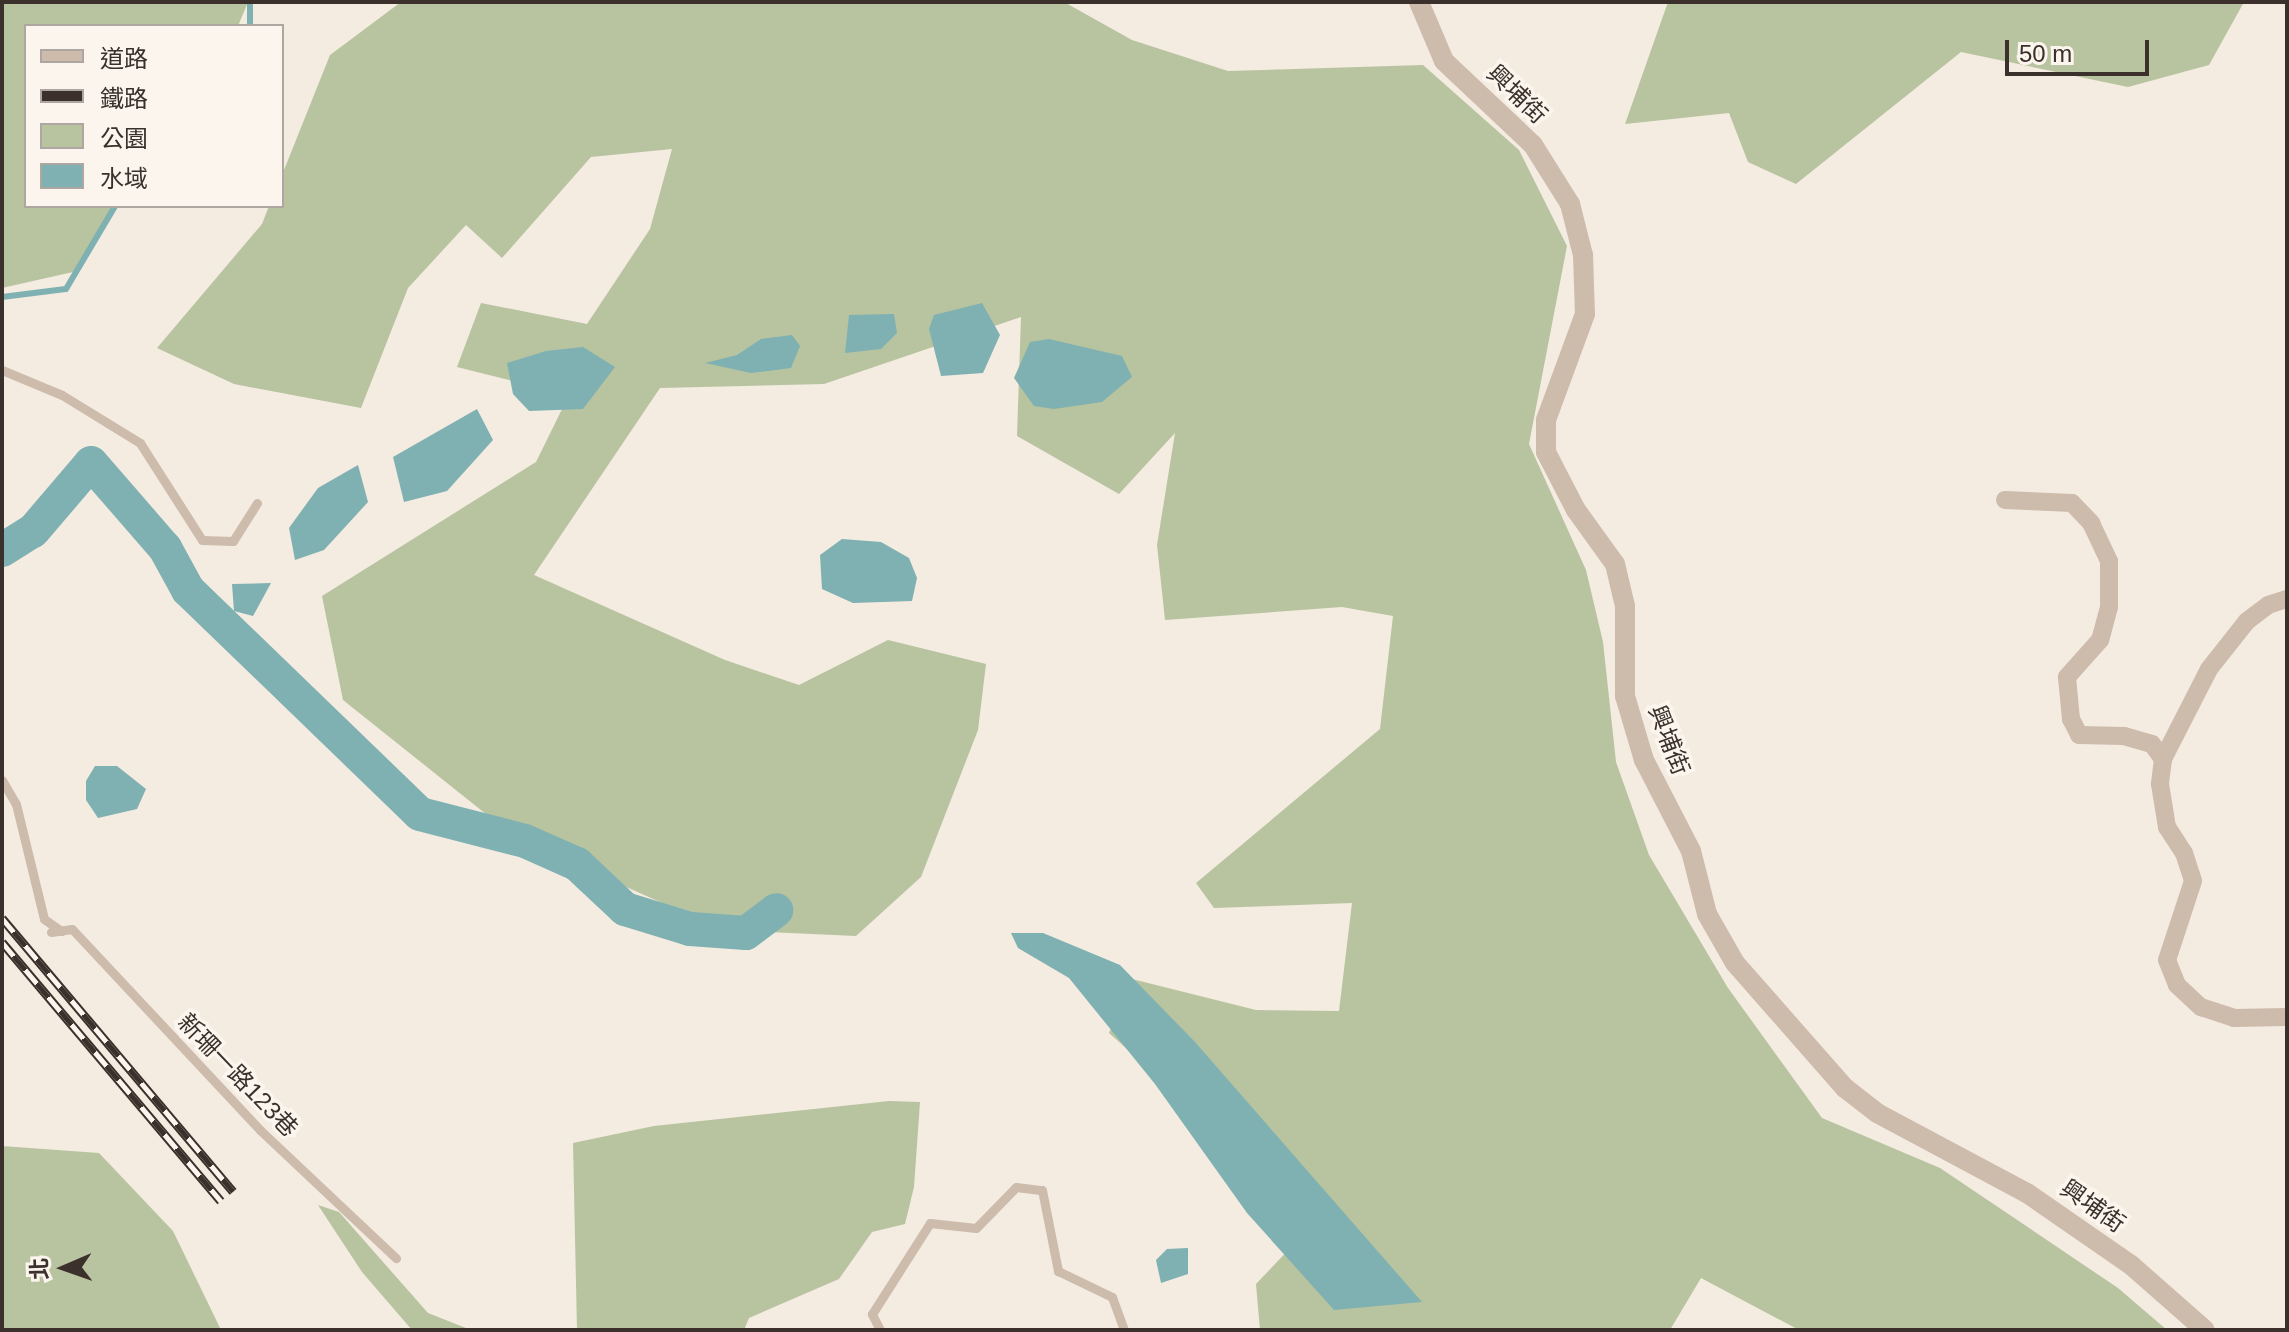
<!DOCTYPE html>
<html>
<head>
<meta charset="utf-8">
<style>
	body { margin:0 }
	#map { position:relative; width:2289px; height:1332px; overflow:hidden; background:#f4ebe1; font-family:Arial,"Noto Sans TC",sans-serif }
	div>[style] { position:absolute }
	.green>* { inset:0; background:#b8c4a0 }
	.water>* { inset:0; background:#7fb0b2 }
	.stream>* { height:6px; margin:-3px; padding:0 3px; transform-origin:3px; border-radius:3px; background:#7fb0b2 }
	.river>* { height:34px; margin:-17px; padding:0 17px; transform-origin:17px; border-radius:17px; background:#7fb0b2 }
	.service>* { height:9px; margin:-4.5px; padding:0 4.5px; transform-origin:4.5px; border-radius:4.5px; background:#cdbbac }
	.minor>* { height:18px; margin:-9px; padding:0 9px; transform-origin:9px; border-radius:9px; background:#cdbbac }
	.tertiary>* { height:20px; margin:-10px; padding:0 10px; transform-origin:10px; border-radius:10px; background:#cdbbac }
	.rail>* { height:9px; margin-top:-4.5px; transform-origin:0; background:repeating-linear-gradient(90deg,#fbf5ee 0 18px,#3b302b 0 36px); box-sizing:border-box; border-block:2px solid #3b302b }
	span { translate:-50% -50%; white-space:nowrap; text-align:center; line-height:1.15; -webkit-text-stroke:7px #fbf5ee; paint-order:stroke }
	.street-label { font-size:24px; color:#3b302b }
	.frame { position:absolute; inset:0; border:4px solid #3b302b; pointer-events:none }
	.legend { position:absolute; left:24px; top:24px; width:260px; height:184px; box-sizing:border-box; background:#fbf5ee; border:2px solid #aea6a0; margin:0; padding:10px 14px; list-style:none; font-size:24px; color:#3b302b }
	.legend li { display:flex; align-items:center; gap:16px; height:40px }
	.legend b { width:40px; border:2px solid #aea6a0 }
	.north { position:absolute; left:24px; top:1228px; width:80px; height:80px; -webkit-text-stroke:6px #fbf5ee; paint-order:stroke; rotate:268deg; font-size:22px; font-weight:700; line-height:32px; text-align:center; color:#3b302b }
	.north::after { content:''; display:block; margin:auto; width:28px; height:36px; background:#3b302b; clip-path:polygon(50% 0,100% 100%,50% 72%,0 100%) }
	.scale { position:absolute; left:2005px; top:40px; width:144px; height:36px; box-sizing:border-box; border:4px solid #3b302b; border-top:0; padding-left:10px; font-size:24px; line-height:28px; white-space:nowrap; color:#3b302b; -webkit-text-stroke:6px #fbf5ee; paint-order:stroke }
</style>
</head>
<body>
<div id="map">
	<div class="green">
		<i style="clip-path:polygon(2px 2px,248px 2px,238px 26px,26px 26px,26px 206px,117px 206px,73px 272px,2px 288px)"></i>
		<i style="clip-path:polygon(401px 2px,1064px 2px,1132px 40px,1228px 71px,1423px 65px,1519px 150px,1567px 246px,1529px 444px,1586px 570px,1603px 642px,1616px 762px,1649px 855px,1728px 988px,1822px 1118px,1940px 1168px,2118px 1288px,2167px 1330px,1799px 1330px,1701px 1278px,1670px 1330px,1260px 1330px,1256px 1284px,1318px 1219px,1109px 1033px,1132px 979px,1256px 1010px,1339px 1011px,1352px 903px,1214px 908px,1196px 883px,1380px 729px,1393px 616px,1342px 607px,1165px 620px,1157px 545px,1175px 433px,1119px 494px,1017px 436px,1021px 317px,824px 384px,660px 388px,534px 575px,725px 660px,799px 685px,888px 640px,986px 664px,978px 730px,921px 877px,856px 936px,723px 930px,516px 838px,343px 700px,322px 596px,536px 462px,569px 395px,457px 367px,481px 303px,587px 324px,650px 229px,672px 149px,591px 157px,502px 258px,466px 225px,408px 288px,361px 408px,234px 384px,157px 348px,262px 224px,269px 206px,282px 206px,282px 175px,330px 55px)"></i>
		<i style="clip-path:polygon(1668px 2px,2244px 2px,2209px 65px,2128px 87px,1961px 52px,1796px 184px,1748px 162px,1729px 113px,1625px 124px)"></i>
		<i style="clip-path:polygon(889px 1101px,920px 1102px,914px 1187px,905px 1224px,872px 1232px,839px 1279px,749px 1318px,744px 1330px,577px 1330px,573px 1143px,654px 1126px)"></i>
		<i style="clip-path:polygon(2px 1146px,99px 1153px,173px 1231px,221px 1330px,2px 1330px)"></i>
		<i style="clip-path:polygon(318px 1205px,339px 1212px,428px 1313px,471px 1330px,412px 1330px,362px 1272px)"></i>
	</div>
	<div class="water">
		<i style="clip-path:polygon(982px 303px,1000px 335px,983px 373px,941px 376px,929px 329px,934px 315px)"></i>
		<i style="clip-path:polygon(894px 314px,897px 333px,881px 349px,845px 353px,849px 315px)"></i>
		<i style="clip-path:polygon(792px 335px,800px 346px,791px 368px,751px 373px,705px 363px,737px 355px,761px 339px)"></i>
		<i style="clip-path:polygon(1049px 339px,1122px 356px,1132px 377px,1102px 402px,1054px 409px,1034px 406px,1014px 378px,1030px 342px)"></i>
		<i style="clip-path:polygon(583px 347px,615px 367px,583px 409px,529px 411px,513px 394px,507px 363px,546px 351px)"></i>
		<i style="clip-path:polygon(477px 409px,493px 440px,447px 491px,404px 502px,393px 457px)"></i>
		<i style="clip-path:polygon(358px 465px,368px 502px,324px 550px,295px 560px,289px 528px,318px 488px)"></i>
		<i style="clip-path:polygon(842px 539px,881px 542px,909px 558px,917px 578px,912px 601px,853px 603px,822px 589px,820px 555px)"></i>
		<i style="clip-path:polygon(271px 583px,253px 616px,234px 611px,232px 584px)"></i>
		<i style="clip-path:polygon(95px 766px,117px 766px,146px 789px,137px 809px,98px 818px,86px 800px,86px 781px)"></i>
		<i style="clip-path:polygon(1011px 933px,1043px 933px,1120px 965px,1195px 1042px,1422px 1302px,1334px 1310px,1247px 1213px,1155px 1084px,1069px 978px,1018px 948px)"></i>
		<i style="clip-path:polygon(1188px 1248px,1188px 1274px,1161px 1283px,1156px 1260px,1167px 1249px)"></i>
	</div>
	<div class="stream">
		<i style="left:250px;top:2px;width:24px;rotate:90deg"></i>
		<i style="left:2px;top:297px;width:64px;rotate:-7.1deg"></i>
		<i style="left:66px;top:289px;width:96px;rotate:-59.4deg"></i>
	</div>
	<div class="river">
		<i style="left:2px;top:550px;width:36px;rotate:-32deg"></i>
		<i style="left:33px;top:531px;width:89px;rotate:-49.5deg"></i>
		<i style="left:91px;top:463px;width:113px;rotate:49deg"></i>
		<i style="left:165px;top:548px;width:48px;rotate:61.3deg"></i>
		<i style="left:188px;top:590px;width:322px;rotate:44deg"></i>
		<i style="left:420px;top:814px;width:108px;rotate:14.4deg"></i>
		<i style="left:525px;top:841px;width:57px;rotate:23.9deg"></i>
		<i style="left:577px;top:864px;width:66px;rotate:43.2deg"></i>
		<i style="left:625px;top:909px;width:68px;rotate:17.1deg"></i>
		<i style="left:690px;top:929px;width:56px;rotate:4.1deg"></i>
		<i style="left:746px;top:933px;width:38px;rotate:-37deg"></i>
	</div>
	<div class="service">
		<i style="left:2px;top:370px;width:65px;rotate:22.6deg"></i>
		<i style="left:62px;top:395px;width:92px;rotate:31.6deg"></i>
		<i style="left:140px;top:443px;width:115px;rotate:57.4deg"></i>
		<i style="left:202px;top:540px;width:31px;rotate:2deg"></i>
		<i style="left:233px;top:541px;width:45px;rotate:-57.7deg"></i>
		<i style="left:2px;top:780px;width:28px;rotate:60deg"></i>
		<i style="left:16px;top:804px;width:118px;rotate:76.3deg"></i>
		<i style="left:44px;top:919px;width:21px;rotate:35deg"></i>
		<i style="left:51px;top:932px;width:21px;rotate:-8deg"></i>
		<i style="left:72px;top:929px;width:275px;rotate:46.9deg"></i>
		<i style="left:260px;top:1130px;width:187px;rotate:43.3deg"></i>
		<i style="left:880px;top:1330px;width:18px;rotate:-117deg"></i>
		<i style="left:872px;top:1314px;width:108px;rotate:-57.5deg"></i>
		<i style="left:930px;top:1223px;width:46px;rotate:6.2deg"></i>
		<i style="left:976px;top:1228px;width:57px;rotate:-45.7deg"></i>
		<i style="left:1016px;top:1187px;width:26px;rotate:7deg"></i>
		<i style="left:1042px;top:1190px;width:83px;rotate:78.8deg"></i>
		<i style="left:1058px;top:1271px;width:60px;rotate:25.7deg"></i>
		<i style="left:1112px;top:1297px;width:35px;rotate:70deg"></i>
	</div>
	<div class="minor">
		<i style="left:2005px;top:500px;width:67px;rotate:2.6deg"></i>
		<i style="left:2072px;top:503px;width:28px;rotate:46deg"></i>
		<i style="left:2091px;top:523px;width:42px;rotate:64.7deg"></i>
		<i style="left:2109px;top:561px;width:46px;rotate:90deg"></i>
		<i style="left:2109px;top:607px;width:34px;rotate:105deg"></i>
		<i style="left:2100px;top:640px;width:50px;rotate:131.7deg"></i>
		<i style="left:2067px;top:677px;width:42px;rotate:84.6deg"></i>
		<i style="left:2071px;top:719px;width:18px;rotate:63deg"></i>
		<i style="left:2079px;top:735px;width:45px;rotate:1.3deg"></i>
		<i style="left:2124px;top:736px;width:29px;rotate:16deg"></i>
		<i style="left:2152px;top:744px;width:19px;rotate:54deg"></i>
		<i style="left:2163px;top:759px;width:25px;rotate:97deg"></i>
		<i style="left:2160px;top:784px;width:44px;rotate:80.8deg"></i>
		<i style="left:2167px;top:827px;width:31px;rotate:57deg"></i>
		<i style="left:2184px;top:853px;width:29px;rotate:72deg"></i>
		<i style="left:2193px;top:881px;width:83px;rotate:108.2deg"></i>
		<i style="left:2167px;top:960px;width:27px;rotate:68deg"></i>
		<i style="left:2177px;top:985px;width:33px;rotate:43deg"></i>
		<i style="left:2201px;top:1007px;width:35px;rotate:18deg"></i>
		<i style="left:2234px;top:1018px;width:53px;rotate:-1.1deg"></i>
		<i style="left:2163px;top:759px;width:101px;rotate:-62.9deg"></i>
		<i style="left:2209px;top:669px;width:61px;rotate:-51.6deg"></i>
		<i style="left:2247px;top:621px;width:26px;rotate:-37deg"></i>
		<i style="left:2268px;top:605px;width:20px;rotate:-18deg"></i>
	</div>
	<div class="tertiary">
		<i style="left:1419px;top:2px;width:64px;rotate:67deg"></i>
		<i style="left:1444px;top:61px;width:122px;rotate:43.3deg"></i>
		<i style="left:1533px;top:145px;width:70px;rotate:57.9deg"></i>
		<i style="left:1570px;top:204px;width:53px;rotate:75.7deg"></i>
		<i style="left:1583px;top:255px;width:59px;rotate:88.1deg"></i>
		<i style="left:1585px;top:314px;width:113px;rotate:110.2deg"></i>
		<i style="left:1546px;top:420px;width:32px;rotate:90deg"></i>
		<i style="left:1546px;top:452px;width:65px;rotate:62.7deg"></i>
		<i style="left:1576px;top:510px;width:67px;rotate:54.2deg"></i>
		<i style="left:1615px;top:564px;width:43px;rotate:76.6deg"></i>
		<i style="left:1625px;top:606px;width:90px;rotate:90deg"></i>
		<i style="left:1625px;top:696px;width:67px;rotate:73.5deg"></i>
		<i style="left:1644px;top:760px;width:102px;rotate:62.7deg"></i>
		<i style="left:1691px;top:851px;width:65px;rotate:75.7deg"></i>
		<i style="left:1707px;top:914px;width:56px;rotate:60.3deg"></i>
		<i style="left:1735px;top:963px;width:167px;rotate:48.7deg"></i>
		<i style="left:1845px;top:1088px;width:41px;rotate:38deg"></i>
		<i style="left:1877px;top:1113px;width:170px;rotate:28.1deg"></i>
		<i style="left:2027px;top:1193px;width:126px;rotate:34.7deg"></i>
		<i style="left:2131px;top:1265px;width:98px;rotate:41.3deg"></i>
	</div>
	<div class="rail">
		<i style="left:2px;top:918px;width:358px;rotate:49.8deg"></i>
		<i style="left:2px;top:942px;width:339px;rotate:49.8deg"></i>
	</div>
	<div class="street-label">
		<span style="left:1517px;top:94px;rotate:44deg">興埔街</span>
		<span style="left:1669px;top:740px;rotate:69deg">興埔街</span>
		<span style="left:238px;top:1075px;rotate:46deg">新珊一路123巷</span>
		<span style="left:2093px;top:1206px;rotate:35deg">興埔街</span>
	</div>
	<div class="frame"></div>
	<ul class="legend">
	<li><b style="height:10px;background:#cdbbac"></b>道路</li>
	<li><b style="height:10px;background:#3b302b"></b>鐵路</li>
	<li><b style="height:22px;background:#b8c4a0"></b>公園</li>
	<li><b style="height:22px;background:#7fb0b2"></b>水域</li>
	</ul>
	<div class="north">北</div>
	<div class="scale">50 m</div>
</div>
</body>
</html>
